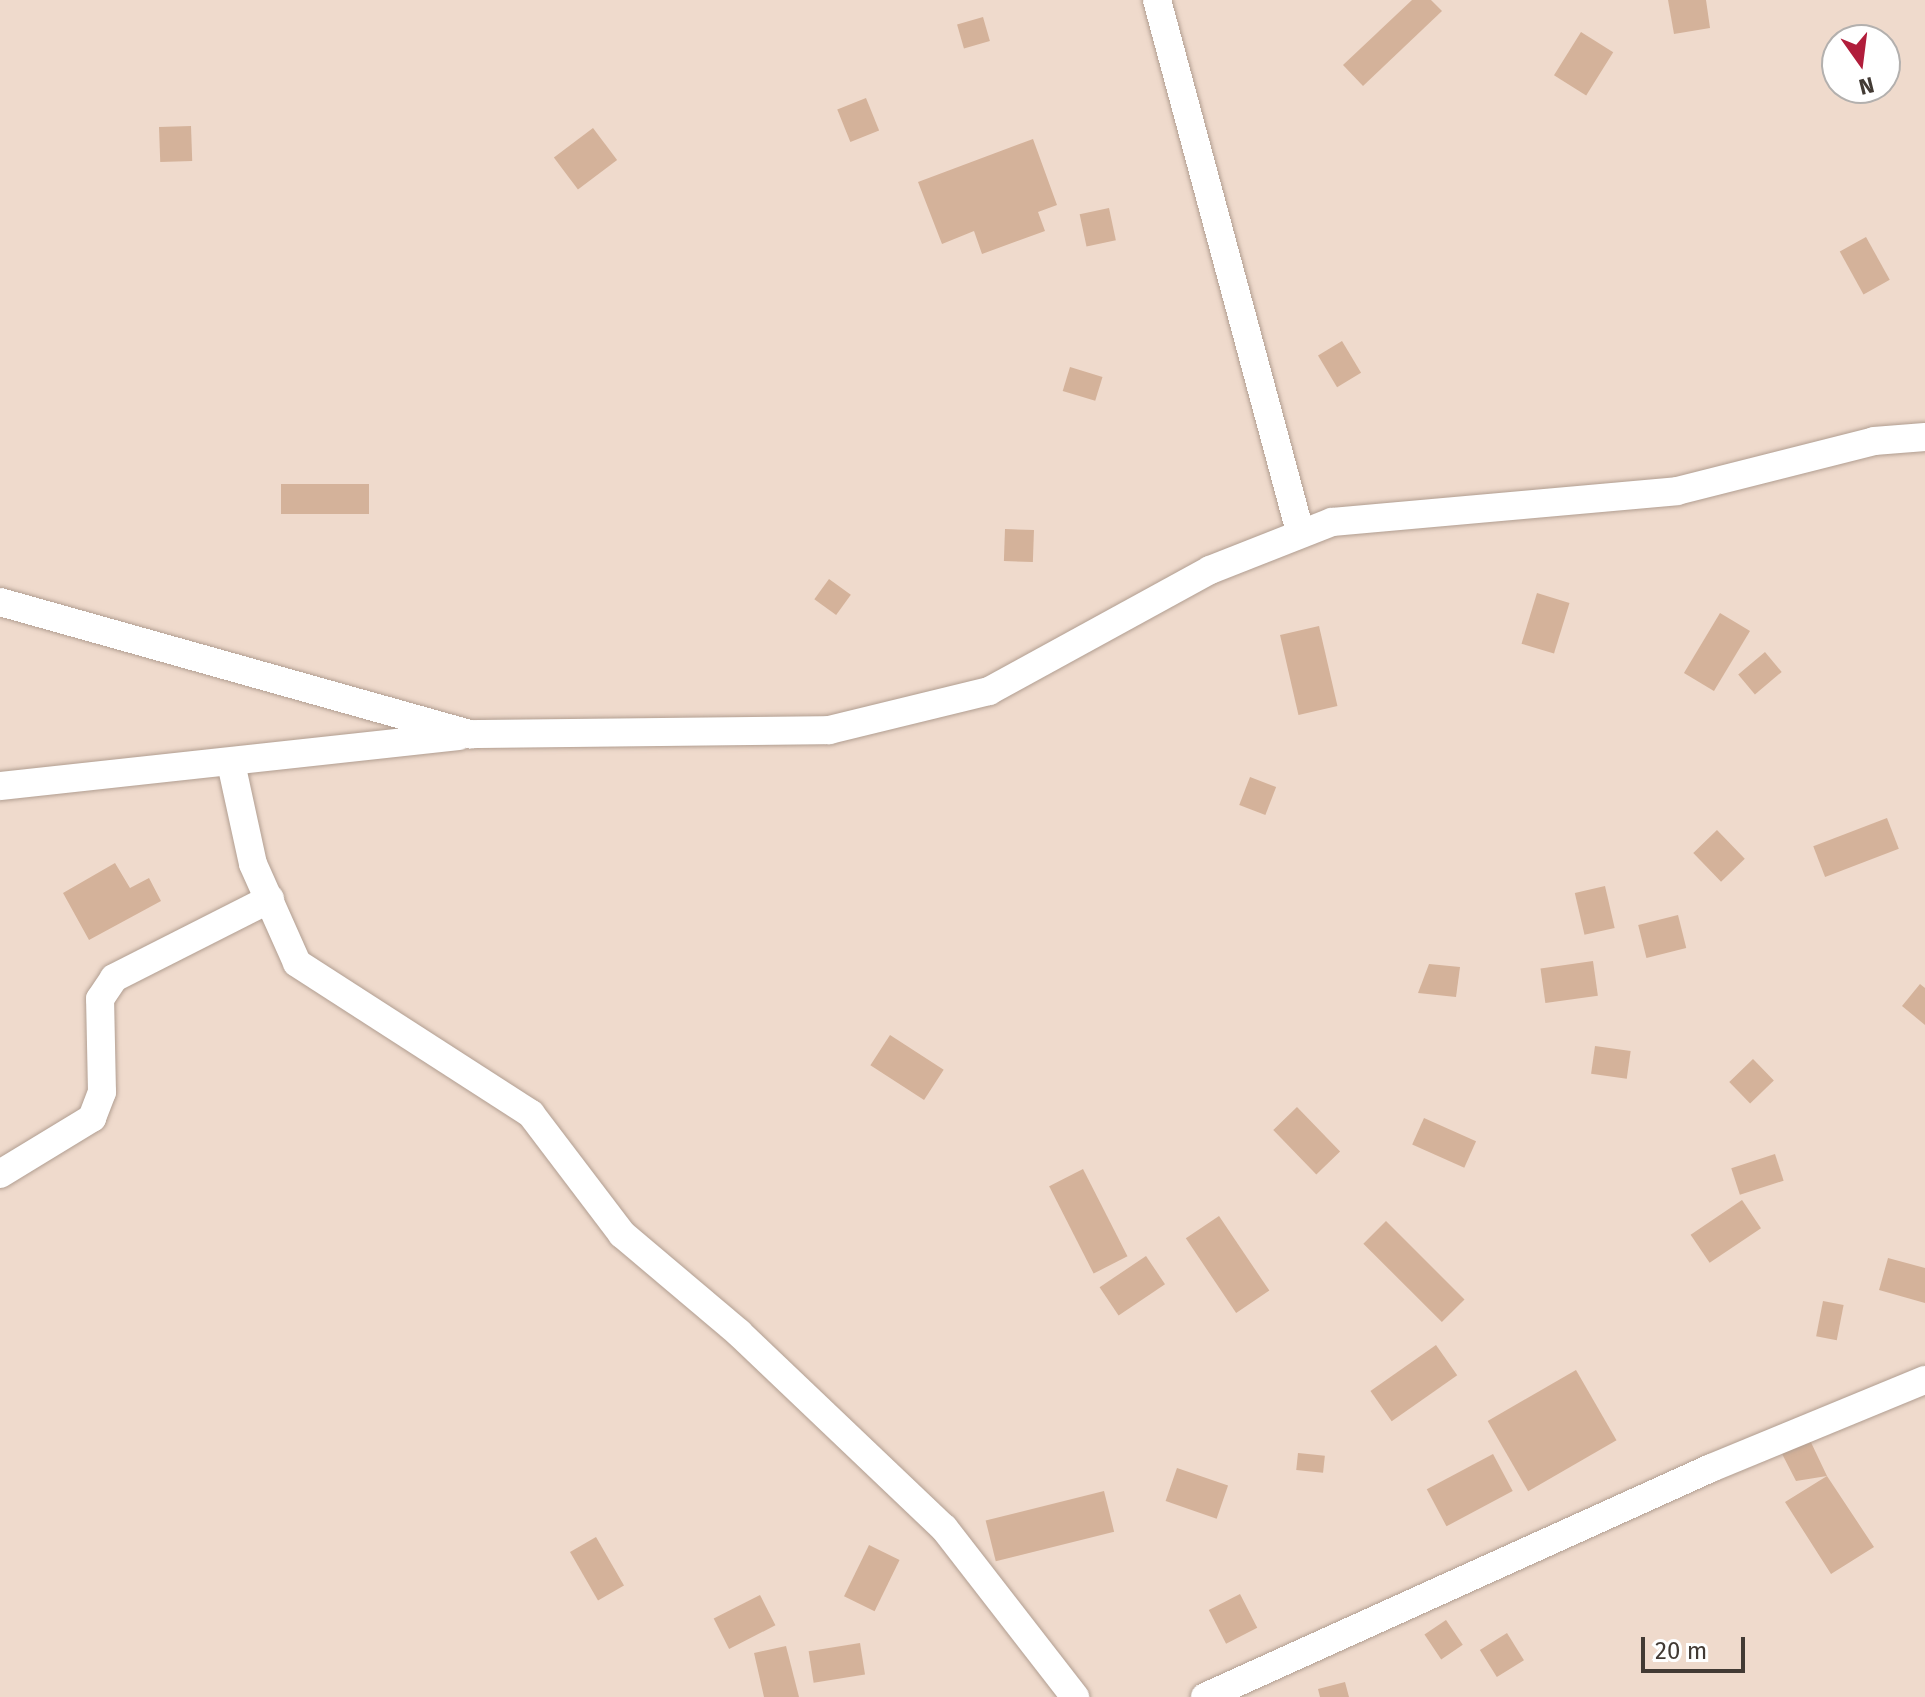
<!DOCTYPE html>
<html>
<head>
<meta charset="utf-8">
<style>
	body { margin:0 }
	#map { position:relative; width:1925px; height:1697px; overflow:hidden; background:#efdacc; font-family:"Fira Sans",sans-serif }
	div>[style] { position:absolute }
	.building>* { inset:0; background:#d4b29a; transform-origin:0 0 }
	.roads { filter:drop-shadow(0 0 2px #b19e91) drop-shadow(0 0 2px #b19e91) }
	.minor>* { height:28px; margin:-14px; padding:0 14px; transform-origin:14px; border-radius:14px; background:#fff }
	span { translate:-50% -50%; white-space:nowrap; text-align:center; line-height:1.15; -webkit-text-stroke:6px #fff; paint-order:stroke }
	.north { position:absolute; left:1821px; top:24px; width:80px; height:80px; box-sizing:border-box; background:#fff; border:2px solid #b3b0ae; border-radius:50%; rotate:166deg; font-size:22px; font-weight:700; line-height:32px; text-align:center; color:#423a34 }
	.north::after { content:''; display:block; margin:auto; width:28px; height:36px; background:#b11d3b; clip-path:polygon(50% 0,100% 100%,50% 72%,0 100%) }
	.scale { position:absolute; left:1641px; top:1637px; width:104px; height:36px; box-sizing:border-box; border:4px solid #423a34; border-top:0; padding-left:10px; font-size:24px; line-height:28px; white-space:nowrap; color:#423a34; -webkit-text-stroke:6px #fff; paint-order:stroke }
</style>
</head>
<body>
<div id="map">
	<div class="building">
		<i style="clip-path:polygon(1412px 0,1431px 0,1442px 11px,1363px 86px,1343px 65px)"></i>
		<i style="clip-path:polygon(1668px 0,1706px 0,1710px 28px,1674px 34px)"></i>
		<i style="left:983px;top:17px;width:25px;height:27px;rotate:74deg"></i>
		<i style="left:1581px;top:32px;width:38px;height:51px;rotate:32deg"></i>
		<i style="left:866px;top:98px;width:35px;height:31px;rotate:68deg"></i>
		<i style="left:191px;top:126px;width:35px;height:32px;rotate:88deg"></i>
		<i style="left:593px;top:128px;width:40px;height:49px;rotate:53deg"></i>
		<i style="clip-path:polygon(1033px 139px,1057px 205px,1038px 212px,1045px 231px,982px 254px,974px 231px,942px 244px,918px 182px)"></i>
		<i style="left:1109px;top:208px;width:33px;height:30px;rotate:78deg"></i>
		<i style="left:1866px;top:237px;width:49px;height:30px;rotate:61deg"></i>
		<i style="left:1342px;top:341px;width:37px;height:28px;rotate:59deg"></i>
		<i style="left:1070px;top:367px;width:34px;height:25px;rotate:17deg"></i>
		<i style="left:281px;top:484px;width:88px;height:30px"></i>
		<i style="left:1005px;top:529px;width:29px;height:32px;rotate:2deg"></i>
		<i style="left:829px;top:579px;width:27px;height:25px;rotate:36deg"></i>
		<i style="left:1537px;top:593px;width:34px;height:53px;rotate:17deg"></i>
		<i style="left:1720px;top:613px;width:35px;height:70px;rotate:31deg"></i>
		<i style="left:1319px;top:626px;width:82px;height:40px;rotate:77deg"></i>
		<i style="left:1765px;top:652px;width:26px;height:35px;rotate:50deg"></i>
		<i style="left:1250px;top:777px;width:28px;height:30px;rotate:21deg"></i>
		<i style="left:1887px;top:818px;width:33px;height:79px;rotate:69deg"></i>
		<i style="left:1717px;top:830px;width:40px;height:33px;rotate:46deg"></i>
		<i style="clip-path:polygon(115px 863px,130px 888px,149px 878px,161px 901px,89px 940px,63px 893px)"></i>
		<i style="left:1605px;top:886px;width:43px;height:31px;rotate:77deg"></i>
		<i style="left:1678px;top:915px;width:34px;height:41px;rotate:76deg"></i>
		<i style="left:1593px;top:961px;width:35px;height:53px;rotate:82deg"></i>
		<i style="clip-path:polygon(1429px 964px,1460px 967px,1456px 997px,1418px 993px)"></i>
		<i style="clip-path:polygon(1920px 984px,1925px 988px,1925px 1025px,1902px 1006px)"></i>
		<i style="left:890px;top:1035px;width:64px;height:36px;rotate:33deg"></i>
		<i style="left:1595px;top:1046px;width:36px;height:28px;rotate:8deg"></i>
		<i style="left:1753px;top:1059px;width:30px;height:33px;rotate:46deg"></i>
		<i style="left:1297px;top:1107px;width:62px;height:33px;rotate:46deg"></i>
		<i style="left:1424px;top:1118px;width:57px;height:29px;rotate:24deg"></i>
		<i style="left:1775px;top:1154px;width:28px;height:46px;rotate:72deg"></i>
		<i style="left:1083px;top:1169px;width:98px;height:38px;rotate:63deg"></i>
		<i style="left:1742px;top:1200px;width:34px;height:62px;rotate:56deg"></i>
		<i style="left:1219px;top:1216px;width:90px;height:40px;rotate:56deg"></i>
		<i style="left:1386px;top:1221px;width:111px;height:32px;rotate:45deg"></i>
		<i style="left:1146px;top:1256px;width:34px;height:56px;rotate:56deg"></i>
		<i style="clip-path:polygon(1888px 1258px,1925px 1268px,1925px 1303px,1879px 1290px)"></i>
		<i style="left:1823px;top:1301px;width:21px;height:36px;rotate:11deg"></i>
		<i style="left:1436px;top:1345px;width:37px;height:80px;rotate:55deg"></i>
		<i style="left:1576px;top:1370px;width:81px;height:102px;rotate:60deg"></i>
		<i style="clip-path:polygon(1807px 1434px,1827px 1476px,1874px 1547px,1831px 1574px,1785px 1502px,1827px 1476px,1796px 1481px,1779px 1448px)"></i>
		<i style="left:1298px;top:1453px;width:27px;height:17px;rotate:6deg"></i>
		<i style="left:1493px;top:1454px;width:42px;height:75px;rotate:62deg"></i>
		<i style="left:1177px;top:1468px;width:54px;height:35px;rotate:19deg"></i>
		<i style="left:1104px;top:1491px;width:42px;height:122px;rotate:76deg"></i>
		<i style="left:596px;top:1537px;width:56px;height:30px;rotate:60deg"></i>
		<i style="left:869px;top:1545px;width:34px;height:57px;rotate:26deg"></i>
		<i style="left:1240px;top:1594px;width:38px;height:35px;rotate:63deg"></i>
		<i style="left:760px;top:1595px;width:34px;height:52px;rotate:63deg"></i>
		<i style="left:1446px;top:1620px;width:30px;height:26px;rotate:56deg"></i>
		<i style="left:1507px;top:1633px;width:32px;height:32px;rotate:58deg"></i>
		<i style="left:860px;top:1643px;width:32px;height:52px;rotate:81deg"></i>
		<i style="clip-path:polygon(786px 1646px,799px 1697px,764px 1697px,754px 1653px)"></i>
		<i style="clip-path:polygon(1345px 1682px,1349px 1697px,1320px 1697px,1318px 1689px)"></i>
	</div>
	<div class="roads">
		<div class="minor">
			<i style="left:1157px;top:0;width:551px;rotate:74.95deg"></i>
			<i style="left:0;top:602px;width:489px;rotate:15.7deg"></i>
			<i style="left:471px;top:734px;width:358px;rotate:-0.6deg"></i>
			<i style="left:829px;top:730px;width:165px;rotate:-13.7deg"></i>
			<i style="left:989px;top:691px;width:252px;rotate:-28.7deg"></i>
			<i style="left:1210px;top:570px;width:131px;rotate:-21.5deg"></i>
			<i style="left:1332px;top:522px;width:346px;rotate:-5.1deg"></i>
			<i style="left:1677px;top:491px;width:203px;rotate:-14.2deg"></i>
			<i style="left:1874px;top:441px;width:51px;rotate:-4.5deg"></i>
			<i style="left:231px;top:763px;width:103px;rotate:77.7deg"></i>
			<i style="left:253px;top:864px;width:108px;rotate:66deg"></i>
			<i style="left:297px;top:963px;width:278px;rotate:32.8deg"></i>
			<i style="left:531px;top:1114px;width:151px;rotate:52.8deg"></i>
			<i style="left:622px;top:1234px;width:153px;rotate:40.2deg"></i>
			<i style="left:739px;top:1333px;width:283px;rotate:43.6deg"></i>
			<i style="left:944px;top:1528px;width:214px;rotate:52.2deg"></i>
			<i style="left:0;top:786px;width:461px;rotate:-6.2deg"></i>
			<i style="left:0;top:1174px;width:108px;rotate:-31.3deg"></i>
			<i style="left:92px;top:1118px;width:28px;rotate:-69deg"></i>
			<i style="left:102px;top:1092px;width:93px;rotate:-91.2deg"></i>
			<i style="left:100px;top:999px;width:25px;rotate:-56deg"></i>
			<i style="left:114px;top:978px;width:175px;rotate:-26.9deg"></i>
			<i style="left:1205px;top:1697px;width:555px;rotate:-24.35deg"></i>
			<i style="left:1711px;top:1468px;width:231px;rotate:-22.4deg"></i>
		</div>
	</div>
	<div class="north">N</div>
	<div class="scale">20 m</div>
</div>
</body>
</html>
